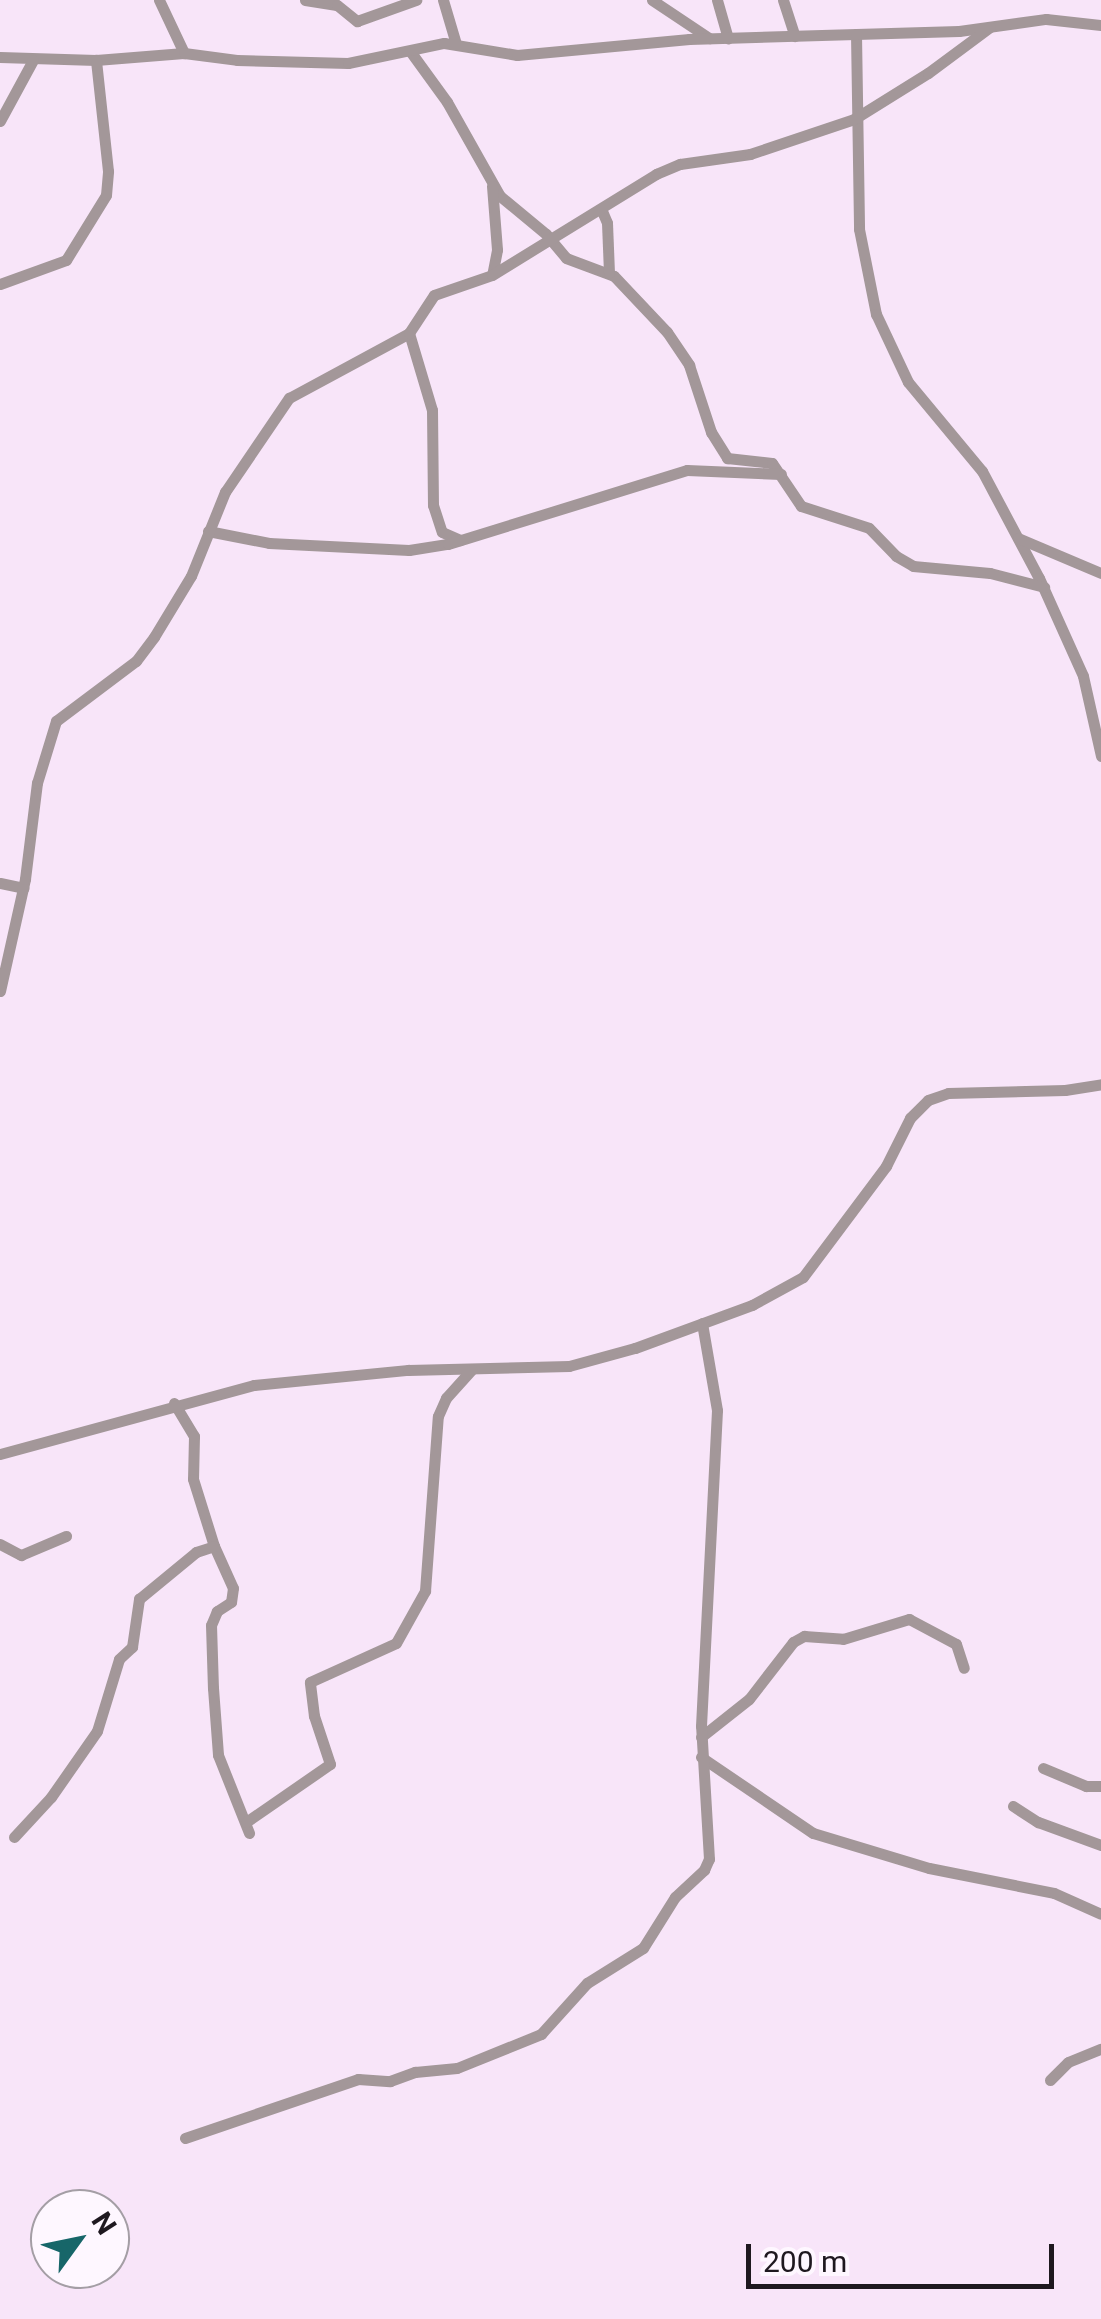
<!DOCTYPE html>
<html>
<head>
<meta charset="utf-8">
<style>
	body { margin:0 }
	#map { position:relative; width:1101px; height:2319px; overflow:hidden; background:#f8e5f9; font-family:Roboto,sans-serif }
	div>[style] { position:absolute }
	.minor>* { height:11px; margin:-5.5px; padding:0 5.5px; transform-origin:5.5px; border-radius:5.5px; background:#a39799 }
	span { translate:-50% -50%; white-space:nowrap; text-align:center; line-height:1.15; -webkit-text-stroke:8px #fef7ff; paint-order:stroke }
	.north { position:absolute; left:30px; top:2189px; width:100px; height:100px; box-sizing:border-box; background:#fef7ff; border:2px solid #a49ea5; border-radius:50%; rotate:57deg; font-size:28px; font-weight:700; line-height:40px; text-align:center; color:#1e181f }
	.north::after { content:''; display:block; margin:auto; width:35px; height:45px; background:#176669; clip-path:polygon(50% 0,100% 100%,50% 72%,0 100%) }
	.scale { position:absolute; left:746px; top:2244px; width:308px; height:45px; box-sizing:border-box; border:5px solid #1e181f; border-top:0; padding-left:12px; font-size:30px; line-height:35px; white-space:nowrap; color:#1e181f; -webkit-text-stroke:8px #fef7ff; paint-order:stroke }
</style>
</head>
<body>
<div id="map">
	<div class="minor">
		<i style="left:159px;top:0;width:59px;rotate:64.7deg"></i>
		<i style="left:305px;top:0;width:32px;rotate:9deg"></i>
		<i style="left:337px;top:5px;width:26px;rotate:39deg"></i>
		<i style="left:357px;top:21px;width:63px;rotate:-19.6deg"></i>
		<i style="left:443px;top:0;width:46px;rotate:73.5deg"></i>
		<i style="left:652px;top:0;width:69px;rotate:33.7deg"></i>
		<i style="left:717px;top:0;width:40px;rotate:74deg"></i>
		<i style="left:783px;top:0;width:38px;rotate:72deg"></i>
		<i style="left:856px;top:34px;width:195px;rotate:89.1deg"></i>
		<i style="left:859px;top:229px;width:87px;rotate:78.7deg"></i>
		<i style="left:876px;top:314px;width:75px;rotate:64.8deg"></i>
		<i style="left:908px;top:382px;width:116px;rotate:50.3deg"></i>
		<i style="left:982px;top:471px;width:121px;rotate:62deg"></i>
		<i style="left:1039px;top:578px;width:107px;rotate:65.8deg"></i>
		<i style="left:1083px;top:676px;width:82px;rotate:77.3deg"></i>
		<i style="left:410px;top:51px;width:63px;rotate:54deg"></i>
		<i style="left:447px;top:102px;width:108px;rotate:60.6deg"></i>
		<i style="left:500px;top:196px;width:60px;rotate:39.6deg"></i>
		<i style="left:546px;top:234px;width:31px;rotate:50deg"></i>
		<i style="left:566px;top:258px;width:51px;rotate:20.6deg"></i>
		<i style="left:614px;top:276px;width:77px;rotate:46.6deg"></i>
		<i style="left:667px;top:332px;width:40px;rotate:56deg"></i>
		<i style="left:689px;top:365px;width:71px;rotate:71.8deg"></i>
		<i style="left:711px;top:432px;width:31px;rotate:58deg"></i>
		<i style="left:727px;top:458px;width:45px;rotate:6.3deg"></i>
		<i style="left:772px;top:463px;width:52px;rotate:56deg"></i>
		<i style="left:801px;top:506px;width:71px;rotate:17.9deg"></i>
		<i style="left:869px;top:528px;width:39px;rotate:46deg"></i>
		<i style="left:896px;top:556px;width:20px;rotate:30deg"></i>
		<i style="left:913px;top:566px;width:77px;rotate:5.2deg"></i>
		<i style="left:990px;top:573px;width:56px;rotate:14.5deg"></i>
		<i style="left:0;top:57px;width:96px;rotate:1.8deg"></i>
		<i style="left:96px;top:60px;width:88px;rotate:-4.5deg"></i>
		<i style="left:184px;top:53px;width:53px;rotate:7.5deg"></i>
		<i style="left:237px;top:60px;width:111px;rotate:1.5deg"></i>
		<i style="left:348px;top:63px;width:98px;rotate:-11.8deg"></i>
		<i style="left:444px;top:43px;width:74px;rotate:9.3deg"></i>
		<i style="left:517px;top:55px;width:173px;rotate:-5.3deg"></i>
		<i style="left:689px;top:39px;width:270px;rotate:-1.7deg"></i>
		<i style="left:959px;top:31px;width:88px;rotate:-7.9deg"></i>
		<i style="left:1046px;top:19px;width:55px;rotate:6.2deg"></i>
		<i style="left:0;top:121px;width:69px;rotate:-61.6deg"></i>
		<i style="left:492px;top:186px;width:64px;rotate:85.5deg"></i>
		<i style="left:497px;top:250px;width:25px;rotate:101deg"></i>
		<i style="left:602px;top:211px;width:13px;rotate:67deg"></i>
		<i style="left:607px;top:223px;width:50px;rotate:87.7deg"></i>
		<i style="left:0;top:284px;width:70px;rotate:-20deg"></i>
		<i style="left:66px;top:260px;width:76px;rotate:-58.4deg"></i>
		<i style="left:106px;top:195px;width:24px;rotate:-85deg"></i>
		<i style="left:108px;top:171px;width:112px;rotate:-96.2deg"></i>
		<i style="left:409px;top:333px;width:80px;rotate:73.4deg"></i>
		<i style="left:432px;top:410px;width:95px;rotate:89.4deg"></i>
		<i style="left:433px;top:505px;width:28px;rotate:72deg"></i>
		<i style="left:442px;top:532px;width:20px;rotate:24deg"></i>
		<i style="left:208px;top:531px;width:62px;rotate:11.1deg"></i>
		<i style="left:269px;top:543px;width:140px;rotate:2.9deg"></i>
		<i style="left:409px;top:550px;width:39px;rotate:-9deg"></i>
		<i style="left:448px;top:544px;width:250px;rotate:-17.2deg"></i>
		<i style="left:687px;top:470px;width:94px;rotate:2.4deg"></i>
		<i style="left:1018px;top:538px;width:90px;rotate:22.9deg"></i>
		<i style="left:0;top:883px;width:24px;rotate:12deg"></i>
		<i style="left:0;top:991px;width:115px;rotate:-77.4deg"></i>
		<i style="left:25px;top:879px;width:97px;rotate:-82.9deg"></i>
		<i style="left:37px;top:783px;width:65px;rotate:-73deg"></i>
		<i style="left:56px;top:721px;width:100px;rotate:-36.9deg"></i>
		<i style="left:136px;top:661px;width:30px;rotate:-53deg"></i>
		<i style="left:154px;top:637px;width:71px;rotate:-58.8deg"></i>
		<i style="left:191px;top:576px;width:91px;rotate:-68deg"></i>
		<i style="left:225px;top:492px;width:114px;rotate:-55.8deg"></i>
		<i style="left:289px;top:398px;width:136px;rotate:-28.4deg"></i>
		<i style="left:409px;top:333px;width:45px;rotate:-56.7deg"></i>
		<i style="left:434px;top:295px;width:61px;rotate:-19deg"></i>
		<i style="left:492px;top:275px;width:193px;rotate:-31.6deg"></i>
		<i style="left:656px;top:174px;width:26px;rotate:-23deg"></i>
		<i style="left:680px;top:164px;width:71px;rotate:-8.1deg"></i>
		<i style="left:750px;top:154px;width:110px;rotate:-18.6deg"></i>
		<i style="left:854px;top:119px;width:87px;rotate:-31.9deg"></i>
		<i style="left:928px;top:73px;width:77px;rotate:-36.6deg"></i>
		<i style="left:174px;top:1403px;width:39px;rotate:59deg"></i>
		<i style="left:194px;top:1436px;width:43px;rotate:91.3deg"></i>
		<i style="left:193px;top:1479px;width:70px;rotate:72.6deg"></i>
		<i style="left:214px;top:1546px;width:46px;rotate:65.7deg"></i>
		<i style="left:233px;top:1588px;width:14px;rotate:98deg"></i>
		<i style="left:231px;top:1602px;width:17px;rotate:147deg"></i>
		<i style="left:217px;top:1611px;width:15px;rotate:113deg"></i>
		<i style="left:211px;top:1625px;width:63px;rotate:88.2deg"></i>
		<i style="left:213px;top:1688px;width:67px;rotate:85.7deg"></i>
		<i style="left:218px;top:1755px;width:84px;rotate:68.3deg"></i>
		<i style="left:0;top:1454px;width:263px;rotate:-15.2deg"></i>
		<i style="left:254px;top:1385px;width:155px;rotate:-5.6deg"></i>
		<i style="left:408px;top:1370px;width:161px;rotate:-1.4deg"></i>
		<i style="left:569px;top:1366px;width:68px;rotate:-15.3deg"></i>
		<i style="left:635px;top:1348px;width:125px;rotate:-20.2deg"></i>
		<i style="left:752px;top:1305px;width:58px;rotate:-28.8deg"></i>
		<i style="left:803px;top:1277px;width:139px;rotate:-53.2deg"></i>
		<i style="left:886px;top:1166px;width:54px;rotate:-63.4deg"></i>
		<i style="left:910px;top:1118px;width:25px;rotate:-45deg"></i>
		<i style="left:928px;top:1100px;width:21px;rotate:-19deg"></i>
		<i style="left:948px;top:1093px;width:117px;rotate:-1.5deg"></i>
		<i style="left:1065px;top:1090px;width:36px;rotate:-9deg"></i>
		<i style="left:0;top:1544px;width:24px;rotate:28deg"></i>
		<i style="left:21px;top:1555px;width:49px;rotate:-22.9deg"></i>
		<i style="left:701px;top:1737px;width:61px;rotate:-38.4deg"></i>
		<i style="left:749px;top:1699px;width:72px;rotate:-52.3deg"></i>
		<i style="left:793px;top:1642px;width:13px;rotate:-29deg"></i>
		<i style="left:804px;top:1636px;width:39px;rotate:4deg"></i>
		<i style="left:843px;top:1639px;width:69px;rotate:-16.9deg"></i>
		<i style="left:909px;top:1619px;width:53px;rotate:28deg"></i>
		<i style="left:956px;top:1644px;width:25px;rotate:72deg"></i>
		<i style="left:701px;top:1757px;width:135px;rotate:34.2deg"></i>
		<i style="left:813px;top:1833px;width:121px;rotate:16.8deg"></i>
		<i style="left:929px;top:1868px;width:127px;rotate:11.3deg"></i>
		<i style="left:1054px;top:1893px;width:51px;rotate:24.1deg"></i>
		<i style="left:1043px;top:1768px;width:47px;rotate:22.7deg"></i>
		<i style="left:1086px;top:1786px;width:15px"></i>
		<i style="left:1013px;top:1806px;width:30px;rotate:33deg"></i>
		<i style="left:1038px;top:1822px;width:67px;rotate:20.1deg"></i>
		<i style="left:246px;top:1822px;width:102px;rotate:-34.6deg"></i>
		<i style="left:330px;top:1764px;width:51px;rotate:-108.4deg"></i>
		<i style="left:314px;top:1716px;width:34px;rotate:-97deg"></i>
		<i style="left:310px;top:1682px;width:94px;rotate:-24.4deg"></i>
		<i style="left:396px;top:1643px;width:60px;rotate:-60.9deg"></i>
		<i style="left:425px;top:1591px;width:175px;rotate:-85.8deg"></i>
		<i style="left:438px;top:1416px;width:20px;rotate:-66deg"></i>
		<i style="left:446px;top:1398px;width:38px;rotate:-48deg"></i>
		<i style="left:14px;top:1837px;width:54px;rotate:-47.2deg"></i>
		<i style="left:51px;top:1797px;width:80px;rotate:-55.1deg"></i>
		<i style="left:97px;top:1731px;width:75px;rotate:-73deg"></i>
		<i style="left:119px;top:1659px;width:18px;rotate:-43deg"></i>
		<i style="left:132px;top:1647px;width:49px;rotate:-81.7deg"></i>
		<i style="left:139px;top:1599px;width:74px;rotate:-39.5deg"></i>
		<i style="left:196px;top:1552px;width:19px;rotate:-18deg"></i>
		<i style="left:1050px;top:2080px;width:25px;rotate:-45deg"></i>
		<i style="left:1068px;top:2062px;width:35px;rotate:-22deg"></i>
		<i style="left:185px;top:2138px;width:183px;rotate:-18.8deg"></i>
		<i style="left:358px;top:2079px;width:32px;rotate:4deg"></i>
		<i style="left:390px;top:2081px;width:27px;rotate:-20deg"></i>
		<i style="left:415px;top:2072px;width:42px;rotate:-5.4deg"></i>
		<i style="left:457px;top:2068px;width:91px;rotate:-22deg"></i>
		<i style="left:541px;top:2034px;width:69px;rotate:-48deg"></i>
		<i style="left:587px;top:1983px;width:66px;rotate:-32deg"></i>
		<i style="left:643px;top:1948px;width:60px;rotate:-57.9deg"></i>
		<i style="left:675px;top:1897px;width:40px;rotate:-43deg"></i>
		<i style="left:704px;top:1870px;width:12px;rotate:-66deg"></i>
		<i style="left:709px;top:1859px;width:133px;rotate:-93.4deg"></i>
		<i style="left:701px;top:1726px;width:316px;rotate:-87.1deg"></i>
		<i style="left:717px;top:1410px;width:88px;rotate:-99.8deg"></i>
	</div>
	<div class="north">N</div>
	<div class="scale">200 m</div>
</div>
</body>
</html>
